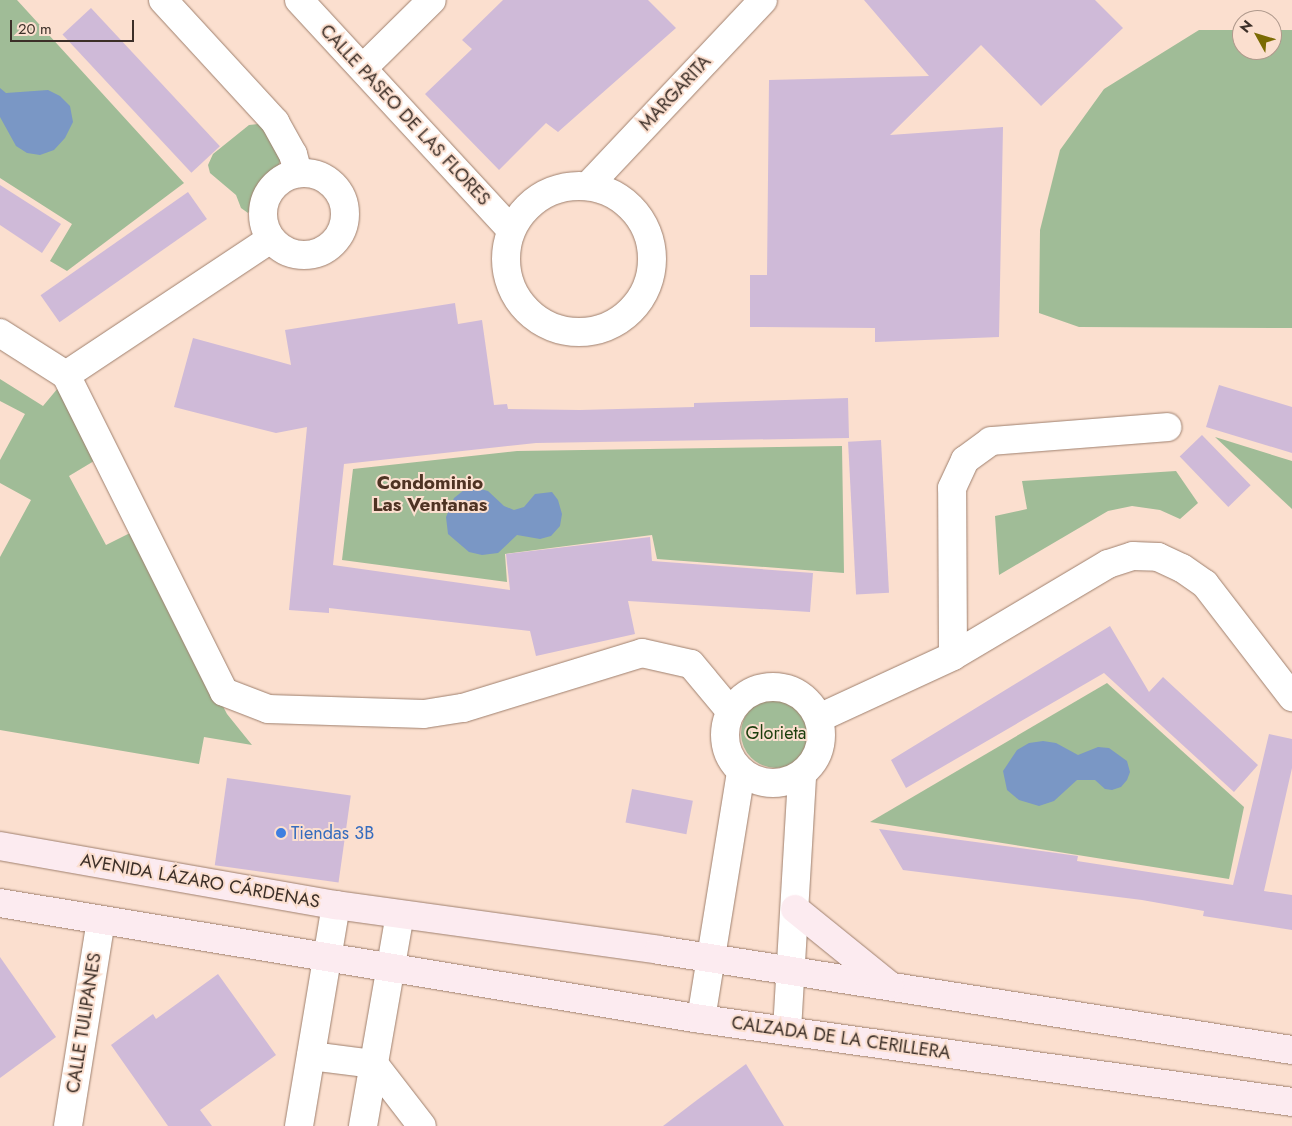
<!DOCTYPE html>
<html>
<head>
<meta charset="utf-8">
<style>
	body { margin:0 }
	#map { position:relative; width:1292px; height:1126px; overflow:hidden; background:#fbdfcf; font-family:Jost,sans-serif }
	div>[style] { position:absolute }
	.green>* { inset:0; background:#a0bc97 }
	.round { border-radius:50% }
	.water>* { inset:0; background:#7a97c5 }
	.building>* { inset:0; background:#cfbad8; transform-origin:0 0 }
	.roads { filter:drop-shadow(0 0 1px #9f806e) drop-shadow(0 0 1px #9f806e) }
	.minor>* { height:28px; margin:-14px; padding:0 14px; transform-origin:14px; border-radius:14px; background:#fff }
	.minor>.ring { margin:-14px; padding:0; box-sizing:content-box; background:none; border:28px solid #fff; border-radius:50% }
	.secondary>* { height:28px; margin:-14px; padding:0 14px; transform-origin:14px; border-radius:14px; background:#fcebf0 }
	.dots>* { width:14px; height:14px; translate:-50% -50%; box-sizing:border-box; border:2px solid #fbdfcf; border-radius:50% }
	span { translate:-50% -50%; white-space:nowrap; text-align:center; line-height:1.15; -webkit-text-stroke:4px #fbdfcf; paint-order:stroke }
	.street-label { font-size:18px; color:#3c2f28 }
	.park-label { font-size:18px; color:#1b3d0c }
	.shop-label { font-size:18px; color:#366cbe }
	.left { translate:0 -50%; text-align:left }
	.neighbourhood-label { font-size:19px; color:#4e3323; font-weight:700 }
	.north { position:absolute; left:1232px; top:10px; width:50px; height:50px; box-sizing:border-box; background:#fbdfcf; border:1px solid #af998c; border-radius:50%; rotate:309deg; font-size:14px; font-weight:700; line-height:20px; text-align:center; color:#3c2f28 }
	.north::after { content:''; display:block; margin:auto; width:18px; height:22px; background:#7b6b03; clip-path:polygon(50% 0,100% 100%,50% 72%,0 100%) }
	.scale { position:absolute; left:10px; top:20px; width:124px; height:22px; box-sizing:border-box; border:2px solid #3c2f28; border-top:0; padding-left:6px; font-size:15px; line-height:18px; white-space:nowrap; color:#3c2f28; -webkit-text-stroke:4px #fbdfcf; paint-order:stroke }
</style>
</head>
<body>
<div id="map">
	<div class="green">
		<i style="clip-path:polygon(0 0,17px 0,184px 183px,67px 271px,50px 261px,72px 224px,0 178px)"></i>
		<i style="clip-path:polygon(1199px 30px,1242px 30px,1242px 50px,1272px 50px,1272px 30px,1292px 30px,1292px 328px,1079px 327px,1039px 313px,1040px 230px,1060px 150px,1104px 89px)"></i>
		<i style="clip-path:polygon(258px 124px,269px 131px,282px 155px,278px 168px,263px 185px,248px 213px,241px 208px,236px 195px,210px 173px,208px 165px,213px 154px,249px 125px)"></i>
		<i style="clip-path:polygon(0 379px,43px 406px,58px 388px,94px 461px,69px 476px,106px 545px,132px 532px,227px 714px,252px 745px,204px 737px,199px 764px,0 730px,0 557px,31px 500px,0 483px,0 460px,25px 414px,0 401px)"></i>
		<i style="clip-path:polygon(1215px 437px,1292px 461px,1292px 509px)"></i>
		<i style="clip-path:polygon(842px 446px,844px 573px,657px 559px,652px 535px,505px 554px,507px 582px,342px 560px,353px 469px,517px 451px)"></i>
		<i style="clip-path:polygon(1176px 471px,1198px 503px,1180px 519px,1160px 510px,1132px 506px,1108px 511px,999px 575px,995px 516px,1027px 509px,1022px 481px)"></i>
		<i style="clip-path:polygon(1107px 683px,1244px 807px,1229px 879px,870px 822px)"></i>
		<i class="round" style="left:741px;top:698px;width:70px;height:70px"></i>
	</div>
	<div class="water">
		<i style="clip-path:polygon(0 88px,6px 93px,48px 90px,60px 96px,70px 106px,73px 122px,65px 138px,54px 150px,40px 155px,27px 153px,16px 146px,0 117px)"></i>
		<i style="clip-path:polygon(477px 488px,488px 491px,504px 506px,514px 510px,524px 507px,535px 494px,552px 492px,558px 500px,562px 514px,560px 526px,551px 536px,540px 539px,517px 535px,498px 553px,482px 555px,469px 552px,448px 534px,446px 517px,454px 498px,464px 490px)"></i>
		<i style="clip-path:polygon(1043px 741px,1056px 743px,1078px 755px,1098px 747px,1109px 748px,1127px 761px,1130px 772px,1127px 780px,1121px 787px,1112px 790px,1105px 789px,1095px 780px,1077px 780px,1054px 801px,1039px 806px,1019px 800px,1007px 790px,1003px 771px,1017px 750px,1029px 743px)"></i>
	</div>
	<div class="building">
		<i style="clip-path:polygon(503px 0,648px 0,676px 28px,558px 132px,546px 123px,499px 170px,425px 94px,472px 49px,462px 40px)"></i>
		<i style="clip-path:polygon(864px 0,1095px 0,1123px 28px,1041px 106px,981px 45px,890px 135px,1003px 127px,999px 337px,875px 342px,875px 328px,750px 327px,750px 275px,767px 275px,769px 80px,929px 76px)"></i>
		<i style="left:91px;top:8px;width:189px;height:39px;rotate:47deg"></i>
		<i style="clip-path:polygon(0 185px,61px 224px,42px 253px,0 225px)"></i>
		<i style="left:188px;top:192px;width:33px;height:180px;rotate:55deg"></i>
		<i style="clip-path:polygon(455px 303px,458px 324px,482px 320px,494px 405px,507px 404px,508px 409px,580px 410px,694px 407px,694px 403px,848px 398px,849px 438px,536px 443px,344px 464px,333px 565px,510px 590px,506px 554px,650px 537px,652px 561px,813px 573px,810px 612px,628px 601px,635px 634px,536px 656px,530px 631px,329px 608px,329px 613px,289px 610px,307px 427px,276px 433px,174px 407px,193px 338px,291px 365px,285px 330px)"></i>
		<i style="clip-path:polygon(1219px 385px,1292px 407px,1292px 453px,1206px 427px)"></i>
		<i style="left:1202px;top:435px;width:70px;height:31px;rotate:46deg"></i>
		<i style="left:881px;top:440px;width:153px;height:33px;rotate:87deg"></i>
		<i style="clip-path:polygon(1110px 626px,1149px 692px,1163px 677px,1258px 765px,1234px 792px,1104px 673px,906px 788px,891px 760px)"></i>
		<i style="clip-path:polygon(1269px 734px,1292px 739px,1292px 768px,1264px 891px,1292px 895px,1292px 930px,1203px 916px,1204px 911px,1142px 900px,903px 870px,879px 829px,1078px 856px,1077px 861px,1233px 885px)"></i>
		<i style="left:227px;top:778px;width:125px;height:88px;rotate:8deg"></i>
		<i style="left:632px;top:789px;width:62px;height:34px;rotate:11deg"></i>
		<i style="clip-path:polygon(0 957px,56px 1037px,0 1078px)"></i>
		<i style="clip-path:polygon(218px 974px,276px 1055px,200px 1110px,212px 1126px,168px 1126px,111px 1045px,153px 1014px,156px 1019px)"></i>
		<i style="clip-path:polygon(746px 1064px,784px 1126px,663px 1126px,697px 1100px)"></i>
	</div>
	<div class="roads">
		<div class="minor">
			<i style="left:163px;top:0;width:166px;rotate:47.4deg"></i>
			<i style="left:275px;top:122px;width:37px;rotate:61deg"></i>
			<i style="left:293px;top:154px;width:20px;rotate:75deg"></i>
			<i style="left:299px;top:0;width:313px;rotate:47.3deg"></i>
			<i style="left:364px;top:67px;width:95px;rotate:-44.6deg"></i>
			<i class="ring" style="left:263px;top:173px;width:54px;height:54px"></i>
			<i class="ring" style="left:506px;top:186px;width:118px;height:118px"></i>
			<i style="left:588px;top:186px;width:255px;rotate:-46.7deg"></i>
			<i style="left:0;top:333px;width:78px;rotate:32.5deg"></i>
			<i style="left:66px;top:375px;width:354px;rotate:63.5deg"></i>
			<i style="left:224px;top:692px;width:47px;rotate:21.1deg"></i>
			<i style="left:268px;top:709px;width:156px;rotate:1.8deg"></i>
			<i style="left:424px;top:714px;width:39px;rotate:-9deg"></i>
			<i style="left:463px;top:708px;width:187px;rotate:-17.1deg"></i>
			<i style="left:642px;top:653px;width:50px;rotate:12.7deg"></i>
			<i style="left:691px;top:664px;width:62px;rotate:50.2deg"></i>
			<i style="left:66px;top:375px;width:246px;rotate:-33.6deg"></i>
			<i style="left:953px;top:656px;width:168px;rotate:-90.3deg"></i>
			<i style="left:952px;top:488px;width:31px;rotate:-65deg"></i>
			<i style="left:965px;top:460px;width:32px;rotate:-36deg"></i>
			<i style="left:991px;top:441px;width:177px;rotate:-4.5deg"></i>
			<i class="ring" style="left:725px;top:687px;width:68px;height:68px"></i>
			<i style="left:819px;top:718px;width:148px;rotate:-24.8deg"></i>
			<i style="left:953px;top:656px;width:180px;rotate:-30.7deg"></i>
			<i style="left:1108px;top:564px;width:26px;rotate:-18deg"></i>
			<i style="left:1133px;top:556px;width:25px;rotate:2deg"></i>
			<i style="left:1158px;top:557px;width:26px;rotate:25deg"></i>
			<i style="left:1182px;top:568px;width:28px;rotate:35deg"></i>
			<i style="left:1205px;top:584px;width:143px;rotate:52.4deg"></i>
			<i style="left:701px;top:1019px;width:250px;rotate:-80.8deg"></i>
			<i style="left:787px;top:1030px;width:255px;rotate:-86.6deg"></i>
			<i style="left:311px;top:1056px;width:64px;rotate:7.2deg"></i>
			<i style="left:374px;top:1064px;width:78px;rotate:52.3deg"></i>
			<i style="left:68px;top:1126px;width:208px;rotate:-80.9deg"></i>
			<i style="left:299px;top:1126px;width:224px;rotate:-80.5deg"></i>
			<i style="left:363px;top:1126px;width:214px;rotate:-80.1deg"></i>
		</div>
		<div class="secondary">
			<i style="left:0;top:846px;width:341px;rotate:10deg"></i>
			<i style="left:336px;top:905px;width:326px;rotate:7.9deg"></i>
			<i style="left:659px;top:950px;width:641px;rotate:8.98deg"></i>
			<i style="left:0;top:903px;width:711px;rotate:9.4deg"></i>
			<i style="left:701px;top:1019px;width:597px;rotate:7.99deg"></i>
			<i style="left:795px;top:909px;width:121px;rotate:39deg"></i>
		</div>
	</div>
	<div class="dots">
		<i style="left:281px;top:833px;background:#3f7fe0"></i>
	</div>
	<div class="street-label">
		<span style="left:675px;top:93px;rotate:-47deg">MARGARITA</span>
		<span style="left:405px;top:115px;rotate:47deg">CALLE PASEO DE LAS FLORES</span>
		<span style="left:200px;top:881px;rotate:10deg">AVENIDA LÁZARO CÁRDENAS</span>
		<span style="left:84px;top:1023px;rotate:-81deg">CALLE TULIPANES</span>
		<span style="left:841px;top:1038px;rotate:8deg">CALZADA DE LA CERILLERA</span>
	</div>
	<div class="park-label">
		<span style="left:776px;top:733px">Glorieta</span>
	</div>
	<div class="shop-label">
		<span class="left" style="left:291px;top:833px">Tiendas 3B</span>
	</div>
	<div class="neighbourhood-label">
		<span style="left:430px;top:494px">Condominio<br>Las Ventanas</span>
	</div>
	<div class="north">N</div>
	<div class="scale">20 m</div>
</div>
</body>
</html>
